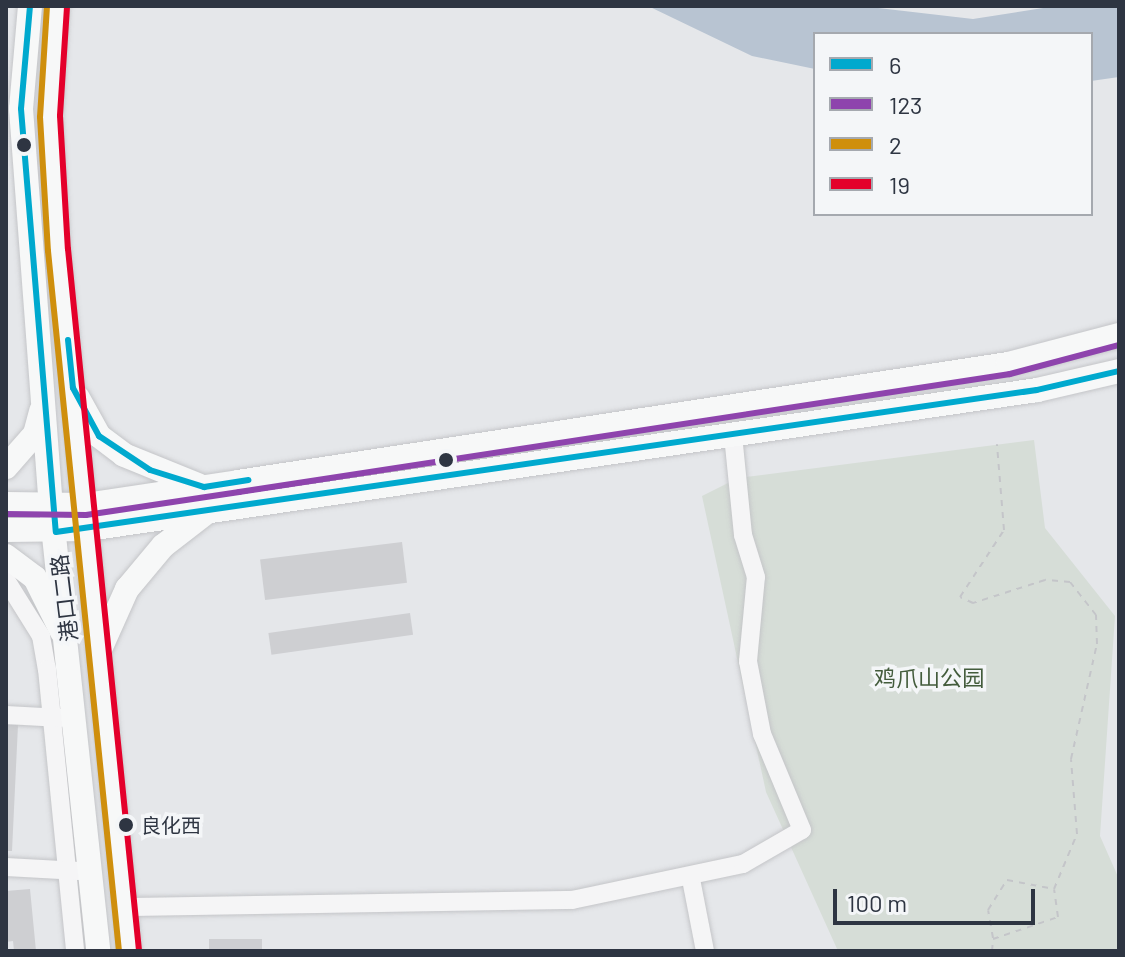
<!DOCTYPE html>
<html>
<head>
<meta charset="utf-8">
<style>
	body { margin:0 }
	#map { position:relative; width:1125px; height:957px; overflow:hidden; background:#e5e7ea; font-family:Barlow,"Noto Sans SC",sans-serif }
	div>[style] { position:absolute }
	.green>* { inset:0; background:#d6ddd7 }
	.water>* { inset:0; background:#b8c4d2 }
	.building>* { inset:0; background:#cecfd2; transform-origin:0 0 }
	.path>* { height:2px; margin-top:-1px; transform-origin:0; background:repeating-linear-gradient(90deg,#c4c5c9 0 6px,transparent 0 12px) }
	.roads { filter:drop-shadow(0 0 2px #c4c5c8) drop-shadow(0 0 2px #c4c5c8) }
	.minor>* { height:18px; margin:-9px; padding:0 9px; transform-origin:9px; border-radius:9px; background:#f5f5f6 }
	.major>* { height:24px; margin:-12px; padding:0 12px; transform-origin:12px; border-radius:12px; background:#f7f8f8 }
	.bus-1>* { height:6px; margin:-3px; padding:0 3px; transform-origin:3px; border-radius:3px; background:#00a9ce }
	.bus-2>* { height:6px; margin:-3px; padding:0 3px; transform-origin:3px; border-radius:3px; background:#8e44ad }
	.bus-3>* { height:6px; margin:-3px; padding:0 3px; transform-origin:3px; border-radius:3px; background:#cf8f0d }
	.bus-4>* { height:6px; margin:-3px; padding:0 3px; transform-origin:3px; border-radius:3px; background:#e4002b }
	.dots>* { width:22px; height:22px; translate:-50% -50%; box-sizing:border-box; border:4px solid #f4f6f8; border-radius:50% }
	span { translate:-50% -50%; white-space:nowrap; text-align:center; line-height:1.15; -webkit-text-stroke:7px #f4f6f8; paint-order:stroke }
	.bus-label { font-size:20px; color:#2e3542 }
	.left { translate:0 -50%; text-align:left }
	.street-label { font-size:22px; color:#2e3542 }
	.park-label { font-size:22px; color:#435c3c }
	.frame { position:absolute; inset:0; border:8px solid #2e3542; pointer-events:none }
	.legend { position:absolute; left:813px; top:32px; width:280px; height:184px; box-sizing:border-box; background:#f4f6f8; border:2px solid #a5a9af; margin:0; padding:10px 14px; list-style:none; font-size:24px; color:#2e3542 }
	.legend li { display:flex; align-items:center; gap:16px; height:40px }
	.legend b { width:40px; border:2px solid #a5a9af }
	.scale { position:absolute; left:833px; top:889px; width:202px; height:36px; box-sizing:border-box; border:4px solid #2e3542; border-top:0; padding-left:10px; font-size:24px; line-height:28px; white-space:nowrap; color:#2e3542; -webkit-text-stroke:6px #f4f6f8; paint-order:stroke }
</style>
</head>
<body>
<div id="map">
	<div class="green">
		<i style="clip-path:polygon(1034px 440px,1045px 528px,1115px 616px,1100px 836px,1119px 879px,1119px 951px,838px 951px,766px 792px,702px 496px,738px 478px)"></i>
	</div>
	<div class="water">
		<i style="clip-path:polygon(648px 6px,861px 6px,973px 19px,1056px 6px,1119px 6px,1119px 77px,1091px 81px,1091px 34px,815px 34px,815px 69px,752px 56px)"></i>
	</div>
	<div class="building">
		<i style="left:402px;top:542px;width:41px;height:143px;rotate:83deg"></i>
		<i style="left:410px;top:613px;width:22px;height:143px;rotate:82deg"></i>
		<i style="clip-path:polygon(6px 725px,18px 725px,12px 851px,6px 851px)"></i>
		<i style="clip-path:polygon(30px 889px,36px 951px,14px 951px,13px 941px,6px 942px,6px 891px)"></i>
		<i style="left:209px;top:939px;width:53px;height:12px"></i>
	</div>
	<div class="path">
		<i style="left:993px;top:938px;width:28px;rotate:-100deg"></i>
		<i style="left:988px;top:910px;width:36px;rotate:-58deg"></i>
		<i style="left:1007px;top:880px;width:48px;rotate:10.8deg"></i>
		<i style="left:992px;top:951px;width:12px;rotate:-85deg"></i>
		<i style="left:993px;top:939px;width:69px;rotate:-18.7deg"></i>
		<i style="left:1058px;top:917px;width:28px;rotate:-98deg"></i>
		<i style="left:1054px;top:889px;width:60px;rotate:-67.3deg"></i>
		<i style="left:1077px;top:834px;width:75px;rotate:-94.6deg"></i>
		<i style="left:1071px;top:759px;width:118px;rotate:-77.3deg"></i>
		<i style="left:1097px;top:644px;width:29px;rotate:-92deg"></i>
		<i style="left:1096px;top:615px;width:42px;rotate:-128.2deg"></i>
		<i style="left:1070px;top:582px;width:25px;rotate:-175deg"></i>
		<i style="left:1045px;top:580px;width:76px;rotate:162.3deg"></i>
		<i style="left:973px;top:603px;width:14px;rotate:-155deg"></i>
		<i style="left:960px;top:597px;width:80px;rotate:-56.7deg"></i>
		<i style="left:1004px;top:530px;width:86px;rotate:-94.7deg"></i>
	</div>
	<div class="roads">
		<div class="minor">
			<i style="left:6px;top:580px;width:66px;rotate:58deg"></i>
			<i style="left:41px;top:636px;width:34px;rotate:80deg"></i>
			<i style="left:47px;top:669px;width:283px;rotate:84.3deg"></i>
			<i style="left:6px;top:715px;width:55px;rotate:3.1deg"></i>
			<i style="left:6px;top:867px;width:73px;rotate:3.1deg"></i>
			<i style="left:691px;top:879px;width:73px;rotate:79deg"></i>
			<i style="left:125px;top:907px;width:447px;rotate:-0.9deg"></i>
			<i style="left:572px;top:900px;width:175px;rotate:-11.9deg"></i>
			<i style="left:743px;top:864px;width:68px;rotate:-30deg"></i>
			<i style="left:802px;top:830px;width:104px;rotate:-112.6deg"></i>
			<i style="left:762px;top:734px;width:74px;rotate:-100.9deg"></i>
			<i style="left:748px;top:661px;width:84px;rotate:-84.6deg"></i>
			<i style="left:756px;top:577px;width:44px;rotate:-107.2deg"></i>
			<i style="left:743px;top:535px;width:101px;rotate:-95.7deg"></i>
		</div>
		<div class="major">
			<i style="left:30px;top:6px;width:103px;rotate:95deg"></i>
			<i style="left:21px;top:109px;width:400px;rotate:85.7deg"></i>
			<i style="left:51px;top:508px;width:445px;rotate:83.9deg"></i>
			<i style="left:57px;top:6px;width:110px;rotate:93.6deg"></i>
			<i style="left:50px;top:116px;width:134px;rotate:86.6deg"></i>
			<i style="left:58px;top:250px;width:705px;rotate:84.22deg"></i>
			<i style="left:78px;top:398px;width:43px;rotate:61.1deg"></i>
			<i style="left:99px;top:436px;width:31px;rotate:37deg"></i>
			<i style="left:124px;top:455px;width:80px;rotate:22.1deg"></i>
			<i style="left:6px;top:467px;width:44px;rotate:-48.7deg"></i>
			<i style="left:35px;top:434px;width:24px;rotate:-75deg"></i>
			<i style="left:6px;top:504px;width:79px;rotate:0.7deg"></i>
			<i style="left:85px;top:505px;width:155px;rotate:-8.5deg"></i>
			<i style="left:238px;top:482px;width:779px;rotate:-8.71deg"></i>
			<i style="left:1008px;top:364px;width:115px;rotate:-14.6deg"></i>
			<i style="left:6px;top:530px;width:82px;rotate:-0.7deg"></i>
			<i style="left:88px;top:529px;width:959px;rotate:-8.33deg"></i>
			<i style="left:1037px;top:390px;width:84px;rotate:-13deg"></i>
			<i style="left:6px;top:556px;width:36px;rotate:37deg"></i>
			<i style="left:35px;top:578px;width:60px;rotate:63.4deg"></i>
			<i style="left:101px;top:647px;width:64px;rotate:-65.9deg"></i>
			<i style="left:127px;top:589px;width:56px;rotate:-50.1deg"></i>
			<i style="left:163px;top:546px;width:56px;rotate:-37.7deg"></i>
		</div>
	</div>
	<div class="bus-1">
		<i style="left:30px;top:6px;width:103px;rotate:95deg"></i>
		<i style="left:21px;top:109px;width:424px;rotate:85.3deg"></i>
		<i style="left:56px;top:532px;width:991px;rotate:-8.24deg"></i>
		<i style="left:1037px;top:390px;width:84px;rotate:-13deg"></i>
		<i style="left:68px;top:340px;width:48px;rotate:84.1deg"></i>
		<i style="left:73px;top:388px;width:55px;rotate:61.6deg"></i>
		<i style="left:99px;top:436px;width:61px;rotate:33.7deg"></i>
		<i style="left:150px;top:470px;width:57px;rotate:17.5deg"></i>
		<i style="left:204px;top:487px;width:45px;rotate:-9deg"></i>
	</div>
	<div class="bus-2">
		<i style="left:6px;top:514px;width:80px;rotate:0.7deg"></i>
		<i style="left:86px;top:515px;width:155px;rotate:-8.5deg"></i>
		<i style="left:239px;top:492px;width:780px;rotate:-8.7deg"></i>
		<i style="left:1010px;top:374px;width:113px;rotate:-14.9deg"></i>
	</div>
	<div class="bus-3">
		<i style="left:47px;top:6px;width:111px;rotate:93.6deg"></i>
		<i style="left:40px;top:117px;width:134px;rotate:86.6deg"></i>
		<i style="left:48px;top:251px;width:704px;rotate:84.21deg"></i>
	</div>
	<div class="bus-4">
		<i style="left:67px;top:7px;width:109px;rotate:93.7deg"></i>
		<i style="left:60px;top:116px;width:133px;rotate:86.6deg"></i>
		<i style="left:68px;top:249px;width:705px;rotate:84.22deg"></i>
	</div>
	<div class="dots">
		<i style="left:24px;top:145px;background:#2e3542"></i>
		<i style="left:446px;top:460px;background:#2e3542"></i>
		<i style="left:126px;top:825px;background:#2e3542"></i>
	</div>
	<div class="bus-label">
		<span class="left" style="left:141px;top:825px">良化西</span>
	</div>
	<div class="street-label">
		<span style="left:64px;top:598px;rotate:-97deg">港口二路</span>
	</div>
	<div class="park-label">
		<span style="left:929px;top:678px">鸡爪山公园</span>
	</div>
	<div class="frame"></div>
	<ul class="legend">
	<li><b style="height:10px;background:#00a9ce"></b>6</li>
	<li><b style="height:10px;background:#8e44ad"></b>123</li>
	<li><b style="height:10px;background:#cf8f0d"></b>2</li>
	<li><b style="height:10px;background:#e4002b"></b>19</li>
	</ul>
	<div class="scale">100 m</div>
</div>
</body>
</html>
